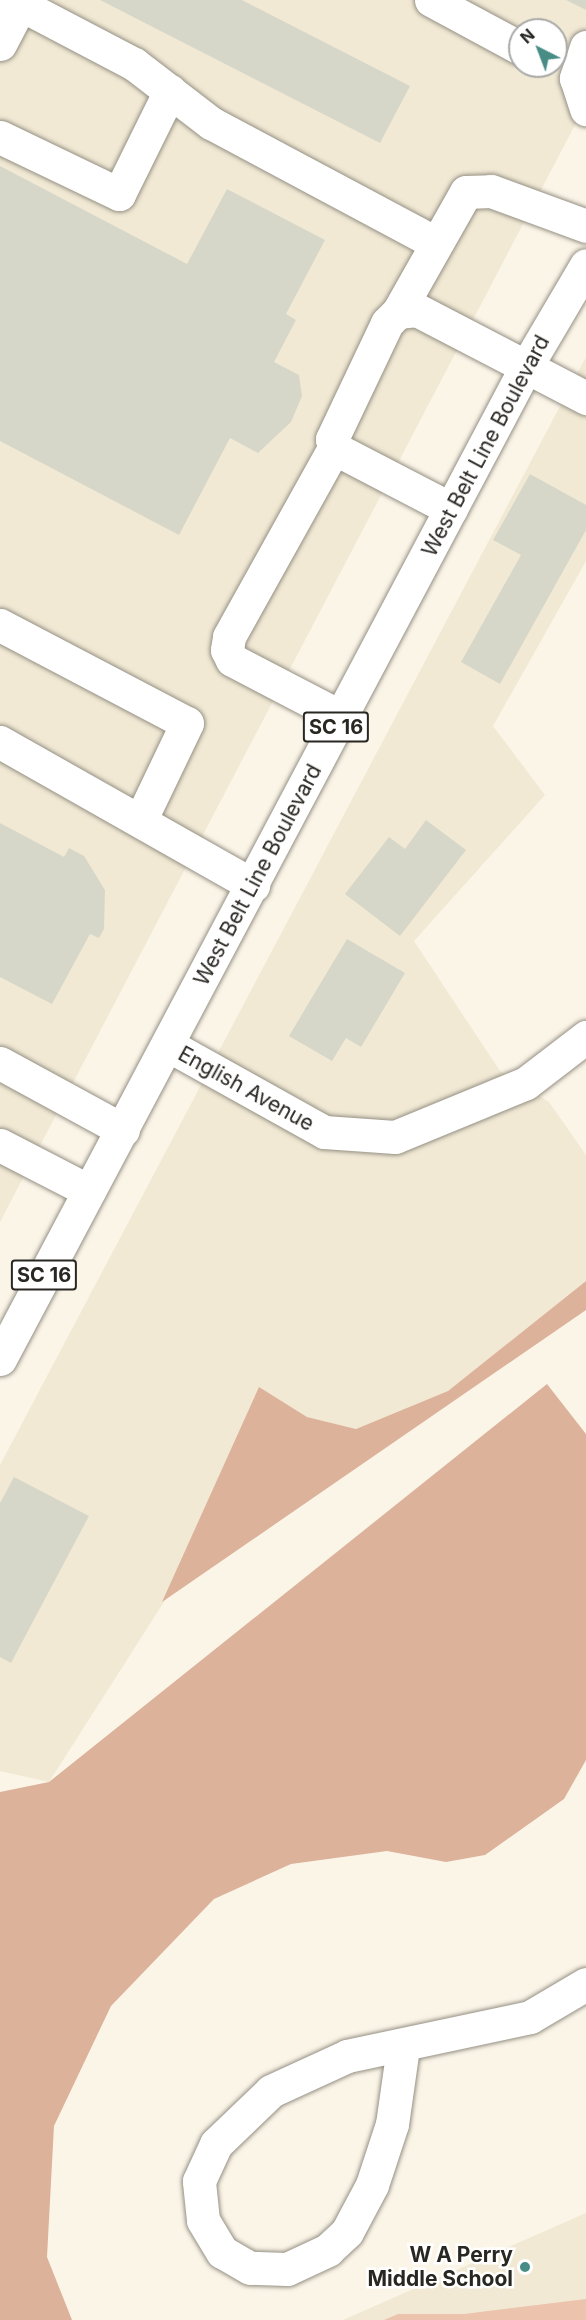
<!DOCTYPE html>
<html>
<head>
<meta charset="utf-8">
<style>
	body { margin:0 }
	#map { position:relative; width:586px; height:2320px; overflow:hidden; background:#fbf5e8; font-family:Inter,sans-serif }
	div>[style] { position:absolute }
	.built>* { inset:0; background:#f1e9d4 }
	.green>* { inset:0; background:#ecc4ae }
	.forest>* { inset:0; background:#dcb29b }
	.building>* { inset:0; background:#d6d7c9 }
	.roads { filter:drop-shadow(0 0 2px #959084) drop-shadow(0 0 2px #959084) }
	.minor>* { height:33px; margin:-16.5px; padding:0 16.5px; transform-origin:16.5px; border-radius:16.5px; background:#fff }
	.major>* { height:33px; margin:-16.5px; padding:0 16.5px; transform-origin:16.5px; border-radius:16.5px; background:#fff }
	.dots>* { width:16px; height:16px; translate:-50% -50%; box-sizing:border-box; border:3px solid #fff; border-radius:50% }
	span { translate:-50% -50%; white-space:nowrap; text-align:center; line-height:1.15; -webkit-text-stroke:5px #fff; paint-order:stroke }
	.shield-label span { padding:2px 4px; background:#fff; border:2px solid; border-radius:4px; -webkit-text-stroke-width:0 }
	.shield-label { font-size:20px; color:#292722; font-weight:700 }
	.street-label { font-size:21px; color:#292722 }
	.poi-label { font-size:21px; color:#292722; font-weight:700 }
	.right { translate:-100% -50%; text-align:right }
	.north { position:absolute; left:508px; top:18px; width:60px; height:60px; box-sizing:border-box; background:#fff; border:2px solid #a9a9a7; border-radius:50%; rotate:318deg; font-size:16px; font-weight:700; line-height:24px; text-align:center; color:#292722 }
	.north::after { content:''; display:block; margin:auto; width:21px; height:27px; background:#478d86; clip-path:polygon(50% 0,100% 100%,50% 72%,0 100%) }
</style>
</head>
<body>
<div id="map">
	<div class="built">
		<i style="clip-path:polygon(evenodd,0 0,586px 0,586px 104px,0 1222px,0 0,520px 30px,556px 30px,556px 66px,520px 66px,520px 30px)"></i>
		<i style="clip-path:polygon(586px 357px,586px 561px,493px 726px,545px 795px,414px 941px,500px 1071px,549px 1102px,586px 1155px,586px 1281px,448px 1391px,356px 1429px,307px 1417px,289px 1406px,49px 1782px,0 1771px,0 1465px)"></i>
		<i style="clip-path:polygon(586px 2213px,586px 2320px,343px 2320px)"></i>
	</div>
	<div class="green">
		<i style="clip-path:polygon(586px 2299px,586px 2320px,384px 2320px,398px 2314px,464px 2314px)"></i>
	</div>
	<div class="forest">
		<i style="clip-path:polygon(586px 1281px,586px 1310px,162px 1602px,259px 1387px,307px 1417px,356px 1429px,448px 1391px)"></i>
		<i style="clip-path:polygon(547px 1384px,586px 1434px,586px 1760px,564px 1799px,485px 1855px,446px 1862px,387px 1851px,291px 1864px,214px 1899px,111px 2006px,54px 2126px,47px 2257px,72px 2320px,0 2320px,0 1792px,49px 1782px)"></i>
	</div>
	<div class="building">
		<i style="clip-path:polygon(100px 0,242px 0,410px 86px,380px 143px)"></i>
		<i style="clip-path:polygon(566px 0,586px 0,586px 10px)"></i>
		<i style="clip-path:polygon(0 166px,187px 264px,227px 189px,325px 240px,286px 314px,296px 320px,274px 362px,299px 375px,302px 396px,291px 422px,258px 453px,230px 438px,179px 535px,0 441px)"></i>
		<i style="clip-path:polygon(530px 474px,586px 505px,586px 530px,500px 684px,461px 662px,521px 555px,493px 540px)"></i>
		<i style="clip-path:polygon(426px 820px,466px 850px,400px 936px,345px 894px,389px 837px,405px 849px)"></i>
		<i style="clip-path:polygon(0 823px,64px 857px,69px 848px,84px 856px,105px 890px,104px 929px,99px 938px,90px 934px,52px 1004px,0 977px)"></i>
		<i style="clip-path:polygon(347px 939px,405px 973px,361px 1047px,346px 1038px,332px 1061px,289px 1036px)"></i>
		<i style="clip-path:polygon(14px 1477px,89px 1516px,11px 1663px,0 1657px,0 1503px)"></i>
	</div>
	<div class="roads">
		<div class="minor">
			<i style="left:12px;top:0;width:138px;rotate:27.7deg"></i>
			<i style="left:134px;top:64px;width:97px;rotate:37.5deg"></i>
			<i style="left:211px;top:123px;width:255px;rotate:28.1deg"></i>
			<i style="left:431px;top:0;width:101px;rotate:28.3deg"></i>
			<i style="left:0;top:44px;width:45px;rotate:-62.3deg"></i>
			<i style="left:586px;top:47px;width:33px;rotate:108deg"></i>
			<i style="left:576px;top:78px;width:33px;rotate:72deg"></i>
			<i style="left:0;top:137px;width:132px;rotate:25.6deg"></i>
			<i style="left:119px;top:194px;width:115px;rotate:-63.7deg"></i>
			<i style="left:398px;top:312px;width:138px;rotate:-60.5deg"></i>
			<i style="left:466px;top:192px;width:25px;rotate:-2deg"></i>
			<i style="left:491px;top:191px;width:101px;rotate:20.2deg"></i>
			<i style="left:334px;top:448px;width:216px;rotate:119.1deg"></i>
			<i style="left:229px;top:637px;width:13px;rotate:99deg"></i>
			<i style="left:227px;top:650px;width:11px;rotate:63deg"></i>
			<i style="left:232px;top:660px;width:123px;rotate:27.6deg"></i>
			<i style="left:451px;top:509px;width:132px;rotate:-152.5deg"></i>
			<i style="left:334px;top:448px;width:9px;rotate:-103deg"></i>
			<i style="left:332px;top:439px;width:128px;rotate:-64.6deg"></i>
			<i style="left:387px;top:323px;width:16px;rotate:-45deg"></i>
			<i style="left:398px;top:312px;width:19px;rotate:-6deg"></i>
			<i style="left:417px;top:310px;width:191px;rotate:27.5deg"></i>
			<i style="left:0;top:625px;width:211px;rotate:27.7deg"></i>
			<i style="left:187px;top:723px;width:106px;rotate:115.6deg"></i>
			<i style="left:0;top:742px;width:291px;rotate:29.5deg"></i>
			<i style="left:168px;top:1045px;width:179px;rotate:29.1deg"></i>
			<i style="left:324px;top:1132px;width:71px;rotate:4deg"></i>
			<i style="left:395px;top:1137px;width:142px;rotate:-22.4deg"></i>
			<i style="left:526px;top:1083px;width:76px;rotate:-37.5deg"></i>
			<i style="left:0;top:1063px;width:140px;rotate:28.6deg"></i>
			<i style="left:0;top:1145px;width:100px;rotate:27.3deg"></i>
			<i style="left:403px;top:2047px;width:78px;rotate:98.1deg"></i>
			<i style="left:392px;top:2124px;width:64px;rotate:108.2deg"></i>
			<i style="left:372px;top:2185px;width:53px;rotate:118deg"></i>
			<i style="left:347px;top:2232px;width:26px;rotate:137deg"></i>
			<i style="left:328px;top:2250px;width:45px;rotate:155.1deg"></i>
			<i style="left:287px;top:2269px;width:37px;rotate:-178deg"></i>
			<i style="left:250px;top:2268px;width:32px;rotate:-150deg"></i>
			<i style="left:222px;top:2252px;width:37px;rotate:-121deg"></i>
			<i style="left:203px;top:2220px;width:39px;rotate:-96deg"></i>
			<i style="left:199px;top:2181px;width:41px;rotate:-65.3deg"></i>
			<i style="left:216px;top:2144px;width:76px;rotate:-43.9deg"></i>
			<i style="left:271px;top:2091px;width:84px;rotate:-24.7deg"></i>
			<i style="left:347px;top:2056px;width:187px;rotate:-12deg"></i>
			<i style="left:530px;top:2017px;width:65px;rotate:-30.5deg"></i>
		</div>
		<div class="major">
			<i style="left:0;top:1359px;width:1123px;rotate:-62.07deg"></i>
			<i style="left:526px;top:367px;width:118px;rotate:-59.5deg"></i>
		</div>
	</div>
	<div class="dots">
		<i style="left:525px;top:2267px;background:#478d86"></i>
	</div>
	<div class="shield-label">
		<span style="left:336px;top:727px">SC 16</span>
		<span style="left:44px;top:1275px">SC 16</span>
	</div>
	<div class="street-label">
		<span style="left:486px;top:446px;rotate:-62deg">West Belt Line Boulevard</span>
		<span style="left:258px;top:875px;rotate:-62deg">West Belt Line Boulevard</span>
		<span style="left:246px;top:1089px;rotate:29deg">English Avenue</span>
	</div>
	<div class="poi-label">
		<span class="right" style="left:513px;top:2267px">W A Perry<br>Middle School</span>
	</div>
	<div class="north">N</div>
</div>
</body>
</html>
